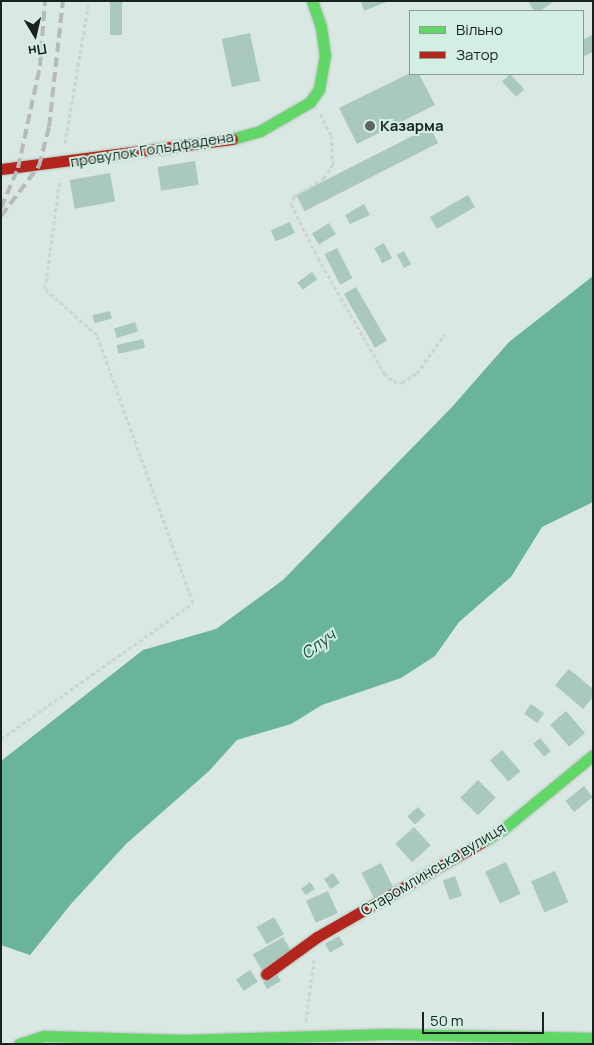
<!DOCTYPE html>
<html>
<head>
<meta charset="utf-8">
<style>
	body { margin:0 }
	#map { position:relative; width:594px; height:1045px; overflow:hidden; background:#d9e8e2; font-family:Manrope,sans-serif }
	div>[style] { position:absolute }
	.water>* { inset:0; background:#6bb49c }
	.building>* { inset:0; background:#a9c9be; transform-origin:0 0 }
	.path>* { height:3px; margin-top:-1.5px; transform-origin:0; background:repeating-linear-gradient(90deg,#cfd3d1 0 4px,transparent 0 6.5px) }
	.roads { filter:drop-shadow(0 0 1px #b2bfba) drop-shadow(0 0 1px #b2bfba) }
	.fast>* { height:11px; margin:-5.5px; padding:0 5.5px; transform-origin:5.5px; border-radius:5.5px; background:#63d668 }
	.jam>* { height:11px; margin:-5.5px; padding:0 5.5px; transform-origin:5.5px; border-radius:5.5px; background:#b3261e }
	.rail>* { height:4px; margin-top:-2px; transform-origin:0; background:repeating-linear-gradient(90deg,#b7bab9 0 10px,transparent 0 15px) }
	.dots>* { width:14px; height:14px; translate:-50% -50%; box-sizing:border-box; border:2px solid #d3eee3; border-radius:50% }
	span { translate:-50% -50%; white-space:nowrap; text-align:center; line-height:1.15; -webkit-text-stroke:4px #d3eee3; paint-order:stroke }
	.poi-label { font-size:15px; color:#18221e; font-weight:700 }
	.left { translate:0 -50%; text-align:left }
	.street-label { font-size:15px; color:#18221e }
	.water-label { font-size:16px; color:#154b3b; font-style:italic }
	.frame { position:absolute; inset:0; border:2px solid #18221e; pointer-events:none }
	.legend { position:absolute; left:409px; top:10px; width:175px; height:65px; box-sizing:border-box; background:#d3eee3; border:1px solid #889c94; margin:0; padding:6px 9px; list-style:none; font-size:15px; color:#18221e }
	.legend li { display:flex; align-items:center; gap:10px; height:25px }
	.legend b { width:25px; border:1px solid #889c94 }
	.north { position:absolute; left:10px; top:10px; width:50px; height:50px; -webkit-text-stroke:4px #d3eee3; paint-order:stroke; rotate:171deg; font-size:14px; font-weight:700; line-height:20px; text-align:center; color:#18221e }
	.north::after { content:''; display:block; margin:auto; width:18px; height:22px; background:#18221e; clip-path:polygon(50% 0,100% 100%,50% 72%,0 100%) }
	.scale { position:absolute; left:422px; top:1012px; width:122px; height:22px; box-sizing:border-box; border:2px solid #18221e; border-top:0; padding-left:6px; font-size:15px; line-height:18px; white-space:nowrap; color:#18221e; -webkit-text-stroke:4px #d3eee3; paint-order:stroke }
</style>
</head>
<body>
<div id="map">
	<div class="water">
		<i style="clip-path:polygon(593px 276px,593px 502px,542px 527px,511px 577px,459px 622px,435px 656px,401px 678px,322px 705px,291px 724px,237px 740px,209px 771px,126px 844px,71px 904px,30px 955px,1px 945px,1px 761px,143px 650px,216px 629px,283px 580px,452px 407px,509px 342px)"></i>
	</div>
	<div class="building">
		<i style="left:110px;top:1px;width:12px;height:34px"></i>
		<i style="clip-path:polygon(361px 1px,389px 1px,364px 11px)"></i>
		<i style="clip-path:polygon(528px 1px,555px 1px,540px 11px,534px 11px)"></i>
		<i style="left:250px;top:33px;width:49px;height:29px;rotate:78deg"></i>
		<i style="clip-path:polygon(593px 34px,593px 52px,584px 56px,583px 40px)"></i>
		<i style="clip-path:polygon(410px 73px,419px 74px,435px 105px,357px 144px,339px 108px)"></i>
		<i style="left:510px;top:74px;width:21px;height:11px;rotate:47deg"></i>
		<i style="left:430px;top:127px;width:18px;height:150px;rotate:63deg"></i>
		<i style="left:195px;top:161px;width:24px;height:38px;rotate:81deg"></i>
		<i style="left:110px;top:173px;width:29px;height:41px;rotate:80deg"></i>
		<i style="left:468px;top:195px;width:14px;height:44px;rotate:60deg"></i>
		<i style="clip-path:polygon(364px 204px,370px 215px,350px 224px,345px 215px)"></i>
		<i style="left:290px;top:222px;width:12px;height:21px;rotate:66deg"></i>
		<i style="left:329px;top:223px;width:13px;height:20px;rotate:58deg"></i>
		<i style="left:384px;top:243px;width:17px;height:11px;rotate:62deg"></i>
		<i style="left:337px;top:248px;width:34px;height:14px;rotate:63deg"></i>
		<i style="left:404px;top:251px;width:15px;height:8px;rotate:62deg"></i>
		<i style="left:312px;top:272px;width:9px;height:18px;rotate:54deg"></i>
		<i style="left:356px;top:287px;width:62px;height:14px;rotate:60deg"></i>
		<i style="left:110px;top:311px;width:8px;height:18px;rotate:76deg"></i>
		<i style="left:135px;top:322px;width:10px;height:22px;rotate:73deg"></i>
		<i style="left:143px;top:339px;width:9px;height:27px;rotate:77deg"></i>
		<i style="clip-path:polygon(569px 669px,593px 689px,593px 697px,583px 709px,555px 685px)"></i>
		<i style="left:531px;top:704px;width:16px;height:12px;rotate:35deg"></i>
		<i style="left:566px;top:711px;width:29px;height:21px;rotate:49deg"></i>
		<i style="left:540px;top:738px;width:17px;height:9px;rotate:50deg"></i>
		<i style="left:502px;top:750px;width:28px;height:16px;rotate:49deg"></i>
		<i style="left:478px;top:780px;width:25px;height:25px;rotate:45deg"></i>
		<i style="left:584px;top:786px;width:14px;height:24px;rotate:51deg"></i>
		<i style="left:418px;top:807px;width:11px;height:14px;rotate:49deg"></i>
		<i style="left:414px;top:827px;width:25px;height:25px;rotate:48deg"></i>
		<i style="left:506px;top:862px;width:35px;height:23px;rotate:65deg"></i>
		<i style="left:381px;top:863px;width:28px;height:22px;rotate:63deg"></i>
		<i style="left:555px;top:871px;width:34px;height:26px;rotate:67deg"></i>
		<i style="left:333px;top:873px;width:12px;height:11px;rotate:55deg"></i>
		<i style="left:455px;top:876px;width:21px;height:13px;rotate:71deg"></i>
		<i style="clip-path:polygon(310px 882px,315px 889px,306px 895px,301px 889px)"></i>
		<i style="left:328px;top:891px;width:24px;height:24px;rotate:66deg"></i>
		<i style="left:274px;top:917px;width:20px;height:20px;rotate:60deg"></i>
		<i style="left:339px;top:936px;width:10px;height:16px;rotate:61deg"></i>
		<i style="left:283px;top:937px;width:20px;height:35px;rotate:60deg"></i>
		<i style="left:250px;top:970px;width:14px;height:17px;rotate:56deg"></i>
		<i style="left:277px;top:974px;width:8px;height:16px;rotate:60deg"></i>
	</div>
	<div class="path">
		<i style="left:320px;top:114px;width:24px;rotate:62deg"></i>
		<i style="left:331px;top:135px;width:29px;rotate:86deg"></i>
		<i style="left:333px;top:164px;width:17px;rotate:123deg"></i>
		<i style="left:324px;top:178px;width:35px;rotate:149deg"></i>
		<i style="left:294px;top:196px;width:9px;rotate:111deg"></i>
		<i style="left:291px;top:204px;width:60px;rotate:63.4deg"></i>
		<i style="left:318px;top:258px;width:133px;rotate:60.1deg"></i>
		<i style="left:384px;top:373px;width:12px;rotate:42deg"></i>
		<i style="left:393px;top:381px;width:9px;rotate:13deg"></i>
		<i style="left:402px;top:383px;width:18px;rotate:-34deg"></i>
		<i style="left:417px;top:373px;width:48px;rotate:-54.3deg"></i>
		<i style="left:65px;top:143px;width:144px;rotate:-80.4deg"></i>
		<i style="left:1px;top:739px;width:235px;rotate:-35.3deg"></i>
		<i style="left:193px;top:603px;width:285px;rotate:-109.7deg"></i>
		<i style="left:97px;top:335px;width:69px;rotate:-138.5deg"></i>
		<i style="left:45px;top:289px;width:111px;rotate:-82.2deg"></i>
		<i style="left:306px;top:1021px;width:62px;rotate:-82.5deg"></i>
	</div>
	<div class="roads">
		<div class="fast">
			<i style="left:232px;top:139px;width:29px;rotate:-16deg"></i>
			<i style="left:260px;top:131px;width:58px;rotate:-30.1deg"></i>
			<i style="left:310px;top:102px;width:16px;rotate:-55deg"></i>
			<i style="left:319px;top:89px;width:34px;rotate:-80deg"></i>
			<i style="left:325px;top:56px;width:29px;rotate:-98deg"></i>
			<i style="left:321px;top:27px;width:28px;rotate:-109deg"></i>
			<i style="left:482px;top:842px;width:23px;rotate:-31deg"></i>
			<i style="left:502px;top:830px;width:118px;rotate:-39.5deg"></i>
			<i style="left:19px;top:1044px;width:25px;rotate:-18deg"></i>
			<i style="left:43px;top:1036px;width:140px;rotate:1.6deg"></i>
			<i style="left:183px;top:1040px;width:204px;rotate:-1.7deg"></i>
			<i style="left:387px;top:1034px;width:206px;rotate:1.1deg"></i>
		</div>
		<div class="jam">
			<i style="left:1px;top:169px;width:233px;rotate:-7.4deg"></i>
			<i style="left:266px;top:974px;width:63px;rotate:-36deg"></i>
			<i style="left:317px;top:937px;width:190px;rotate:-29.9deg"></i>
		</div>
	</div>
	<div class="rail">
		<i style="left:1px;top:208px;width:43px;rotate:-67deg"></i>
		<i style="left:18px;top:168px;width:104px;rotate:-77.8deg"></i>
		<i style="left:40px;top:66px;width:65px;rotate:-85.6deg"></i>
		<i style="left:1px;top:216px;width:63px;rotate:-52.8deg"></i>
		<i style="left:39px;top:166px;width:40px;rotate:-75.6deg"></i>
		<i style="left:49px;top:127px;width:127px;rotate:-83.7deg"></i>
	</div>
	<div class="dots">
		<i style="left:370px;top:126px;background:#5c6763"></i>
	</div>
	<div class="poi-label">
		<span class="left" style="left:380px;top:126px">Казарма</span>
	</div>
	<div class="street-label">
		<span style="left:152px;top:149px;rotate:-9deg">провулок Гольдфадена</span>
		<span style="left:433px;top:869px;rotate:-31deg">Старомлинська вулиця</span>
	</div>
	<div class="water-label">
		<span style="left:318px;top:644px;rotate:-37deg">Случ</span>
	</div>
	<div class="frame"></div>
	<ul class="legend">
	<li><b style="height:6px;background:#63d668"></b>Вільно</li>
	<li><b style="height:6px;background:#b3261e"></b>Затор</li>
	</ul>
	<div class="north">Пн</div>
	<div class="scale">50 m</div>
</div>
</body>
</html>
